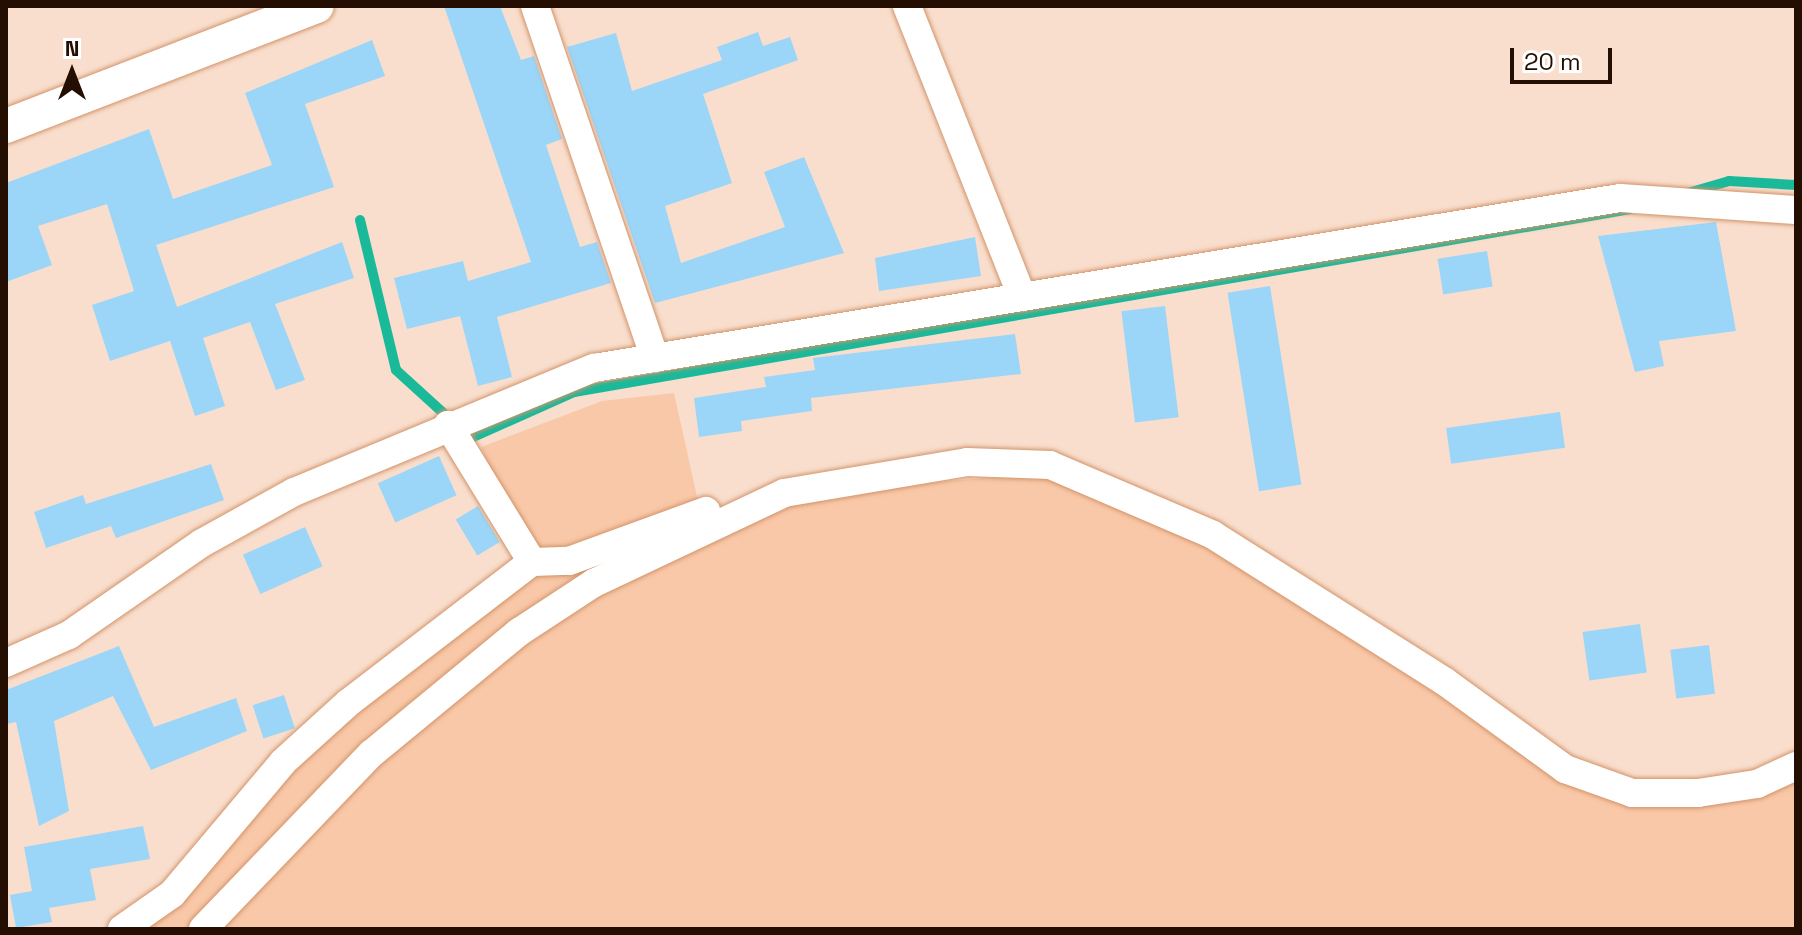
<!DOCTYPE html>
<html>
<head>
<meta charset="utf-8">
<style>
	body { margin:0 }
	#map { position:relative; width:1802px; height:935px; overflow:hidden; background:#f9decd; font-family:"Space Grotesk",sans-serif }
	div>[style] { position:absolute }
	.green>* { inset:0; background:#f9c8a8 }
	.stream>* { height:10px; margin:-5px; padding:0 5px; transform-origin:5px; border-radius:5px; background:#1ab99a }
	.building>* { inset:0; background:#9bd6f8; transform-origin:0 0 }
	.roads { filter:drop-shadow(0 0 2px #d2946a) drop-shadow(0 0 2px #d2946a) }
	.minor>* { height:28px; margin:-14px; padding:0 14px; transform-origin:14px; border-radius:14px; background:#fff }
	.tertiary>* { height:34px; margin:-17px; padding:0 17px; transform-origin:17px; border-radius:17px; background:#fff }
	span { translate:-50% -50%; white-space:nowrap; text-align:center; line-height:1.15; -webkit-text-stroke:6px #fff; paint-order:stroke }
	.frame { position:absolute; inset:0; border:8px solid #240e01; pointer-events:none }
	.north { position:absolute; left:32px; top:32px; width:80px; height:80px; -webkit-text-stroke:6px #fff; paint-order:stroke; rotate:0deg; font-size:22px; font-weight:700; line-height:32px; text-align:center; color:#240e01 }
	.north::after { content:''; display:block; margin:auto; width:28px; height:36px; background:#240e01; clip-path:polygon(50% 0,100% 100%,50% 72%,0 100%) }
	.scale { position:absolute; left:1510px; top:48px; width:102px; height:36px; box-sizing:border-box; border:4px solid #240e01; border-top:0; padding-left:10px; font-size:24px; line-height:28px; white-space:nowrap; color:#240e01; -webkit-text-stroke:6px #fff; paint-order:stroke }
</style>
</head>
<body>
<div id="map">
	<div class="green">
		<i style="clip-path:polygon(674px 393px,698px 501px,632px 534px,784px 493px,1069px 472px,1297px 588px,1632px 793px,1796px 761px,1796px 929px,111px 929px,532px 562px,481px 447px,602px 401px)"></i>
	</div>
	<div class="stream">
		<i style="left:1688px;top:193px;width:43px;rotate:-16.3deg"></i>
		<i style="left:1729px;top:181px;width:67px;rotate:3.4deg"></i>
		<i style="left:360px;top:220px;width:154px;rotate:76.5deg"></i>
		<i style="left:396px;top:370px;width:74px;rotate:42.3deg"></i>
		<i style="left:463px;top:431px;width:11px;rotate:41deg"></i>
		<i style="left:471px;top:438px;width:113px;rotate:-24.1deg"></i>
		<i style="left:574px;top:392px;width:1072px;rotate:-9.83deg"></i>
	</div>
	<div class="building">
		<i style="clip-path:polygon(444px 6px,500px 6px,521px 60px,534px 56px,562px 139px,546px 145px,580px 247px,597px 242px,611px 283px,497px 317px,512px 377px,478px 386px,460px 316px,407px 329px,394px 278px,463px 261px,468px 281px,531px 262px)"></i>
		<i style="clip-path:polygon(758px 32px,763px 46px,790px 37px,798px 60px,703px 94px,732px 183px,665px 206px,681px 263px,785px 227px,764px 172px,804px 157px,844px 253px,655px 303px,567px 47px,616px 33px,632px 91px,722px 60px,717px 47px)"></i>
		<i style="clip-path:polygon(372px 40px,385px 76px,305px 104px,334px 187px,156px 245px,177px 307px,342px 242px,354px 278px,275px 304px,305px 380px,276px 390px,250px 322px,203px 338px,225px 406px,195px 416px,170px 341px,110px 361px,92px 305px,134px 291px,107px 204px,38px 226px,52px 265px,6px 282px,6px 183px,149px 129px,173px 199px,272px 165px,245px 93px)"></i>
		<i style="clip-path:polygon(1716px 222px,1736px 331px,1659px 341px,1664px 366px,1635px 372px,1598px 236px)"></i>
		<i style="clip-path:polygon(975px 237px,981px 276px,879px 291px,875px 258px)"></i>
		<i style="left:1487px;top:251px;width:36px;height:50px;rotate:81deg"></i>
		<i style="left:1270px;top:286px;width:201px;height:43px;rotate:81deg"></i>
		<i style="left:1165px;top:306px;width:112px;height:44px;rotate:83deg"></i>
		<i style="clip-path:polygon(1015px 334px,1021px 374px,811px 398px,812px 411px,741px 421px,742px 431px,699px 437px,694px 398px,766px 387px,764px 377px,815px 370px,813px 358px)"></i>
		<i style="left:1560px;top:412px;width:36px;height:115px;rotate:82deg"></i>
		<i style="left:439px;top:456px;width:43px;height:67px;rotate:66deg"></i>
		<i style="clip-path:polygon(211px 464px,224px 500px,116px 538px,111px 526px,46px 548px,34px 512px,83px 495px,86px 504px)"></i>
		<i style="left:478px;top:506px;width:42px;height:26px;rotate:59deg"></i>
		<i style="left:305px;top:527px;width:43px;height:68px;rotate:66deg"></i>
		<i style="left:1640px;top:624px;width:49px;height:58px;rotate:82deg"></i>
		<i style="left:1709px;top:645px;width:49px;height:39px;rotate:83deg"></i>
		<i style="clip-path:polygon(119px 646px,154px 727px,236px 698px,247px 731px,151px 770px,113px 696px,54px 721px,69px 811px,39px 826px,16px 722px,6px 724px,6px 690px)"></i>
		<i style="left:284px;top:695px;width:35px;height:33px;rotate:72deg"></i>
		<i style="clip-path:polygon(143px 826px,150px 859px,90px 869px,96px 900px,49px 908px,52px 922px,16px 928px,10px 895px,32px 891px,24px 847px)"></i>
	</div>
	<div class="roads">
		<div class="minor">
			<i style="left:535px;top:6px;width:372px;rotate:71.2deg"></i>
			<i style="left:907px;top:6px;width:313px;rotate:68.4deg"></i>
			<i style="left:532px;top:562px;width:37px;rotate:-2deg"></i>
			<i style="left:569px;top:561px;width:146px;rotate:-20.1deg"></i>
			<i style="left:6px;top:663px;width:69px;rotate:-24deg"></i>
			<i style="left:69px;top:635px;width:162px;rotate:-34.7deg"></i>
			<i style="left:202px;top:543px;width:105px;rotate:-29deg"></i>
			<i style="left:294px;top:492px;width:325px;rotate:-22.5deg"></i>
			<i style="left:594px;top:368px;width:1040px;rotate:-9.41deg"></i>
			<i style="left:1620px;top:198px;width:176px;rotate:3.9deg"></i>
			<i style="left:122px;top:929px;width:61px;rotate:-35deg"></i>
			<i style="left:172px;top:894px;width:172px;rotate:-49.9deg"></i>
			<i style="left:283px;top:762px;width:88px;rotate:-42.2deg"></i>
			<i style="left:348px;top:703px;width:232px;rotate:-37.5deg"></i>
			<i style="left:532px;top:562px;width:161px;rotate:-121.5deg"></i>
			<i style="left:203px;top:929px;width:243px;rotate:-46.2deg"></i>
			<i style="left:371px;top:754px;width:192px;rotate:-39.5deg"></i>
			<i style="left:519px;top:632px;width:90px;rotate:-33.2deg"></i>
			<i style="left:594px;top:583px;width:210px;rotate:-25.3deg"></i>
			<i style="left:784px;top:493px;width:186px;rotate:-9.6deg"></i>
			<i style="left:967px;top:462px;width:83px;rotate:2.1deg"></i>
			<i style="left:1050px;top:465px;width:177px;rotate:23.2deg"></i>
			<i style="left:1213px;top:535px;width:273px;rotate:32.3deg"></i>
			<i style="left:1444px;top:681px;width:150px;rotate:36deg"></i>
			<i style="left:1565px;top:769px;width:71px;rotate:19.7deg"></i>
			<i style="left:1632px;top:793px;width:66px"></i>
			<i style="left:1698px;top:793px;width:60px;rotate:-8.7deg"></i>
			<i style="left:1757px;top:784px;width:43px;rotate:-24.8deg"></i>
		</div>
		<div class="tertiary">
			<i style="left:6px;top:126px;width:333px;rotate:-21.1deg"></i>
		</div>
	</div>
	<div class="frame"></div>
	<div class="north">N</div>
	<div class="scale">20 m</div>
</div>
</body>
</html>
